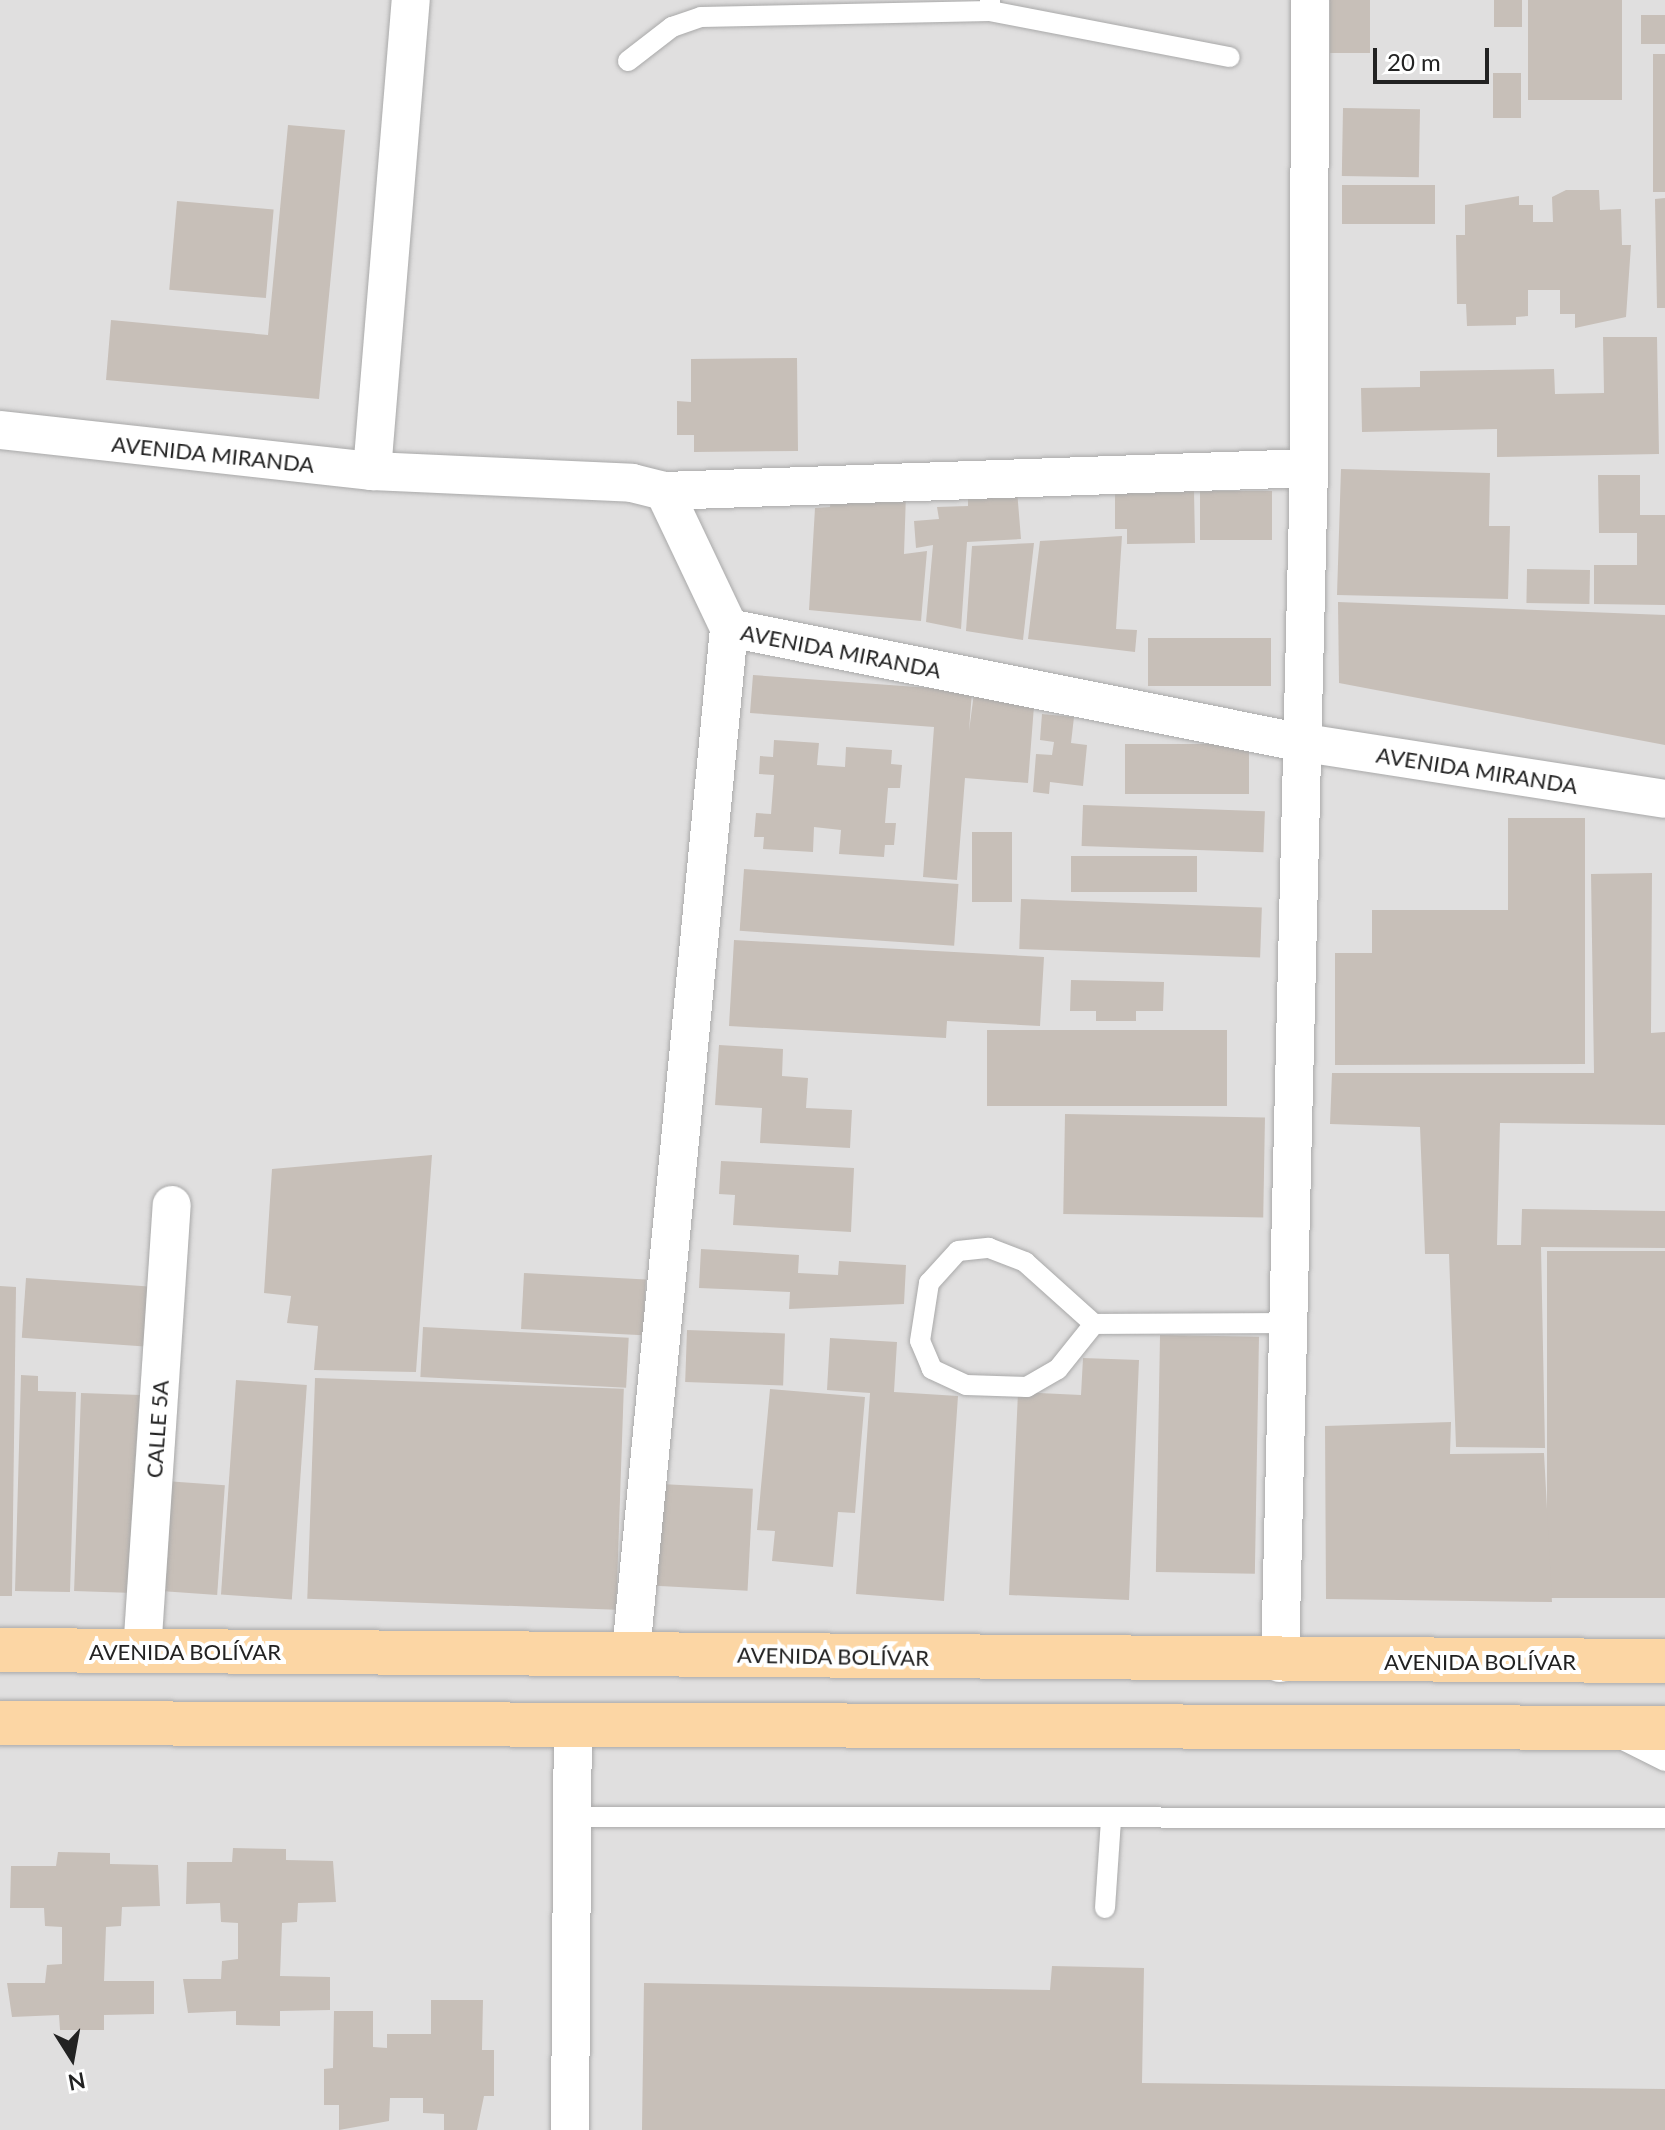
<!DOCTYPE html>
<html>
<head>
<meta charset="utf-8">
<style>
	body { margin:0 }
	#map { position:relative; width:1665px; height:2130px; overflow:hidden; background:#f2efe9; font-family:Lato,sans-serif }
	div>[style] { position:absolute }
	.residential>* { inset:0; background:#e0dfdf; transform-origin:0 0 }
	.building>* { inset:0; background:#c7bfb8; transform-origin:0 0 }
	.roads { filter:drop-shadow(0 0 2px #a9a9a9) drop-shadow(0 0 2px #a9a9a9) }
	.lane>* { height:20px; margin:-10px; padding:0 10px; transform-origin:10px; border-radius:10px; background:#fff }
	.street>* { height:38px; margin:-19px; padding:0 19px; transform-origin:19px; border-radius:19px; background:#fff }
	.primary>* { height:44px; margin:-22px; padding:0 22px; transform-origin:22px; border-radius:22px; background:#fcd6a4 }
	span { translate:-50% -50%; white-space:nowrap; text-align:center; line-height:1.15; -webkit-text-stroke:8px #fff; paint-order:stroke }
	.street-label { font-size:22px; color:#222 }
	.north { position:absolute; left:32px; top:2018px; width:80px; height:80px; -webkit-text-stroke:6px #fff; paint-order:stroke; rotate:169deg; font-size:22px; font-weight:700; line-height:32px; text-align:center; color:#222 }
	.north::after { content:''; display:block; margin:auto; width:28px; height:36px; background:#222; clip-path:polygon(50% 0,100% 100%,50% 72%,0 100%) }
	.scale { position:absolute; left:1373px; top:48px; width:116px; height:36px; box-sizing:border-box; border:4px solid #222; border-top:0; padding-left:10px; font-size:24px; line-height:28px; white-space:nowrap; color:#222; -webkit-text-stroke:6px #fff; paint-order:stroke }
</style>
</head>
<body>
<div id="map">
	<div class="residential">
		<i style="left:0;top:0;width:1665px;height:2130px"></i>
	</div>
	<div class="building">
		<i style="left:1330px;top:0;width:40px;height:53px"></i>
		<i style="left:1494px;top:0;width:28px;height:27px"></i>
		<i style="left:1528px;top:0;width:94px;height:100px"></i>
		<i style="left:1641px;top:15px;width:24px;height:29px"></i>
		<i style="left:1653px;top:54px;width:12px;height:138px"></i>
		<i style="left:1493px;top:73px;width:28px;height:45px"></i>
		<i style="left:1343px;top:108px;width:77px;height:68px;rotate:1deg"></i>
		<i style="clip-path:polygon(288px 125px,345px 130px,319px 399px,106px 380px,111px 320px,268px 335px)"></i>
		<i style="left:1342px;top:185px;width:93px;height:39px"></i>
		<i style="clip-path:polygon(1566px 190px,1599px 190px,1600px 210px,1621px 209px,1622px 245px,1631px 245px,1626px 317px,1575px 328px,1575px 314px,1560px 314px,1560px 290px,1528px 290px,1528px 316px,1516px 317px,1516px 325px,1467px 326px,1466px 304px,1457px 304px,1456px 235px,1465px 235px,1465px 205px,1519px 196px,1519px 205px,1533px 205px,1533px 222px,1553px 222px,1552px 197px)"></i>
		<i style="clip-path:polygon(1665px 198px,1665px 308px,1657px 308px,1655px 199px)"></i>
		<i style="left:177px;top:201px;width:97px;height:89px;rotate:5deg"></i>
		<i style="clip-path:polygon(1603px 337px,1657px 337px,1659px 454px,1497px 457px,1497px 429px,1362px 432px,1361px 388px,1420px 387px,1420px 371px,1554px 369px,1555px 394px,1604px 393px)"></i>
		<i style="clip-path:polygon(797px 358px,798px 451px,694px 452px,694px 435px,677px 435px,677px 401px,691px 402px,691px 359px)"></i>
		<i style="clip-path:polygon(1341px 469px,1490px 473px,1489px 526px,1510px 526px,1508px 599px,1337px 595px)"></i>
		<i style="clip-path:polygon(1598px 475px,1640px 475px,1640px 515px,1665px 515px,1665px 605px,1594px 604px,1594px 565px,1637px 565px,1637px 533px,1599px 533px)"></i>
		<i style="clip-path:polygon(1017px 490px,1021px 539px,967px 542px,961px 629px,926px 622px,933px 545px,916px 548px,914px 521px,939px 519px,937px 507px,968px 506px,968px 491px)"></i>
		<i style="clip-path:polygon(1194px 491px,1195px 543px,1127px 544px,1127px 529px,1115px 529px,1115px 492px)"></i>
		<i style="left:1200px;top:491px;width:72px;height:49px"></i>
		<i style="clip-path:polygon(906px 494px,904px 554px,927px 551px,921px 621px,809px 610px,815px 508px,830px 507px,831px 496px)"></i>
		<i style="clip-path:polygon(1122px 536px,1116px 629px,1137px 630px,1135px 652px,1028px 639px,1040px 541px)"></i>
		<i style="clip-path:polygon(1034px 543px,1023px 640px,966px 631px,972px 546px)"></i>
		<i style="left:1527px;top:569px;width:63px;height:34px;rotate:1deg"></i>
		<i style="clip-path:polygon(1338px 602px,1665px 615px,1665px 745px,1339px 683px)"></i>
		<i style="left:1271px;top:638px;width:48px;height:123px;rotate:90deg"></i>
		<i style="clip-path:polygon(753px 675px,972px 691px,969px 731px,974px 693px,1034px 706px,1028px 783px,965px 778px,957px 880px,923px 877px,934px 727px,750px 713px)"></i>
		<i style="clip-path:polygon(1042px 714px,1074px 717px,1071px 743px,1087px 745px,1083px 786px,1050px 782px,1049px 794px,1033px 792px,1036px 754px,1052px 755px,1054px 742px,1040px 740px)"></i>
		<i style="clip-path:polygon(774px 740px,819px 743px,817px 765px,845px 767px,846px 747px,892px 750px,891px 764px,902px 765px,900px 788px,888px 788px,885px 823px,896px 823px,894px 845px,885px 845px,884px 857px,839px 854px,841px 830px,814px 827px,813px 852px,763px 849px,764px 837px,754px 837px,756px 813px,771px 814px,774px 775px,759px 774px,760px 756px,773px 757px)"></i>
		<i style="left:1125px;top:744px;width:124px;height:50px"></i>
		<i style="left:1083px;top:805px;width:182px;height:41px;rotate:2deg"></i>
		<i style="clip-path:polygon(1508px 818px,1585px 818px,1585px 1064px,1335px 1065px,1335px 953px,1372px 953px,1372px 910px,1508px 910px)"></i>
		<i style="left:972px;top:832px;width:40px;height:70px"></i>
		<i style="left:1071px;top:856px;width:126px;height:36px"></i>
		<i style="left:744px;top:869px;width:215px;height:62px;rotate:4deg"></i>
		<i style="clip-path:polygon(1652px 873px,1651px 1033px,1665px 1032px,1665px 1125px,1500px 1123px,1497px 1245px,1521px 1245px,1522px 1209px,1665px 1211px,1665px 1248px,1541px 1247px,1545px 1448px,1456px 1447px,1449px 1254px,1425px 1254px,1420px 1127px,1330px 1124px,1332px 1073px,1594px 1073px,1591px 874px)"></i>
		<i style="left:1021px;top:899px;width:241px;height:50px;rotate:2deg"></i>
		<i style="clip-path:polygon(734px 940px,1044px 957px,1040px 1026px,947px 1021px,946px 1038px,729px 1026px)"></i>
		<i style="clip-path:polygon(1071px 980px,1164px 982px,1163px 1011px,1136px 1011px,1136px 1021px,1096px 1021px,1096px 1011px,1070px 1011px)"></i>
		<i style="left:987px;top:1030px;width:240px;height:76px"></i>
		<i style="clip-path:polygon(719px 1045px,783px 1049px,782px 1076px,808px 1078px,806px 1108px,852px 1110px,850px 1148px,760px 1143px,762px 1108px,715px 1105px)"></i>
		<i style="left:1065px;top:1114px;width:200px;height:100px;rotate:1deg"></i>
		<i style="clip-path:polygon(432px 1155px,416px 1372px,314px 1370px,318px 1326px,287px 1323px,291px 1296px,264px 1293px,272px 1169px)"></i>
		<i style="clip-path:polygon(721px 1161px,854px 1168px,851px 1232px,733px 1225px,735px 1195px,719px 1194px)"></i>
		<i style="clip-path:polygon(701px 1249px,799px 1255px,798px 1273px,838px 1275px,839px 1261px,906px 1265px,904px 1304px,789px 1309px,790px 1292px,699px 1288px)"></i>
		<i style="left:1547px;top:1251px;width:118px;height:347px"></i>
		<i style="left:524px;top:1273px;width:122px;height:56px;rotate:3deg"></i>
		<i style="left:26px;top:1278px;width:123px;height:60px;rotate:4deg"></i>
		<i style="clip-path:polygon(0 1286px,16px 1287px,12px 1596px,0 1596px)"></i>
		<i style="left:423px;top:1327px;width:206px;height:50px;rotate:3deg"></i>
		<i style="left:687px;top:1330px;width:98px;height:52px;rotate:2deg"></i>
		<i style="left:1160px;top:1335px;width:99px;height:237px;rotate:1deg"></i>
		<i style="clip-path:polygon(830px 1338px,897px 1342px,894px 1392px,958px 1396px,944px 1601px,856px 1594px,870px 1393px,827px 1390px)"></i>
		<i style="clip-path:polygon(1083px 1358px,1139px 1360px,1129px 1600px,1009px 1595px,1018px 1392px,1081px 1395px)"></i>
		<i style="clip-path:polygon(21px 1375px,38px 1376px,38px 1391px,76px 1392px,70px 1592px,15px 1591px)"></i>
		<i style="left:315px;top:1378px;width:309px;height:221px;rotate:2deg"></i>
		<i style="left:236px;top:1380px;width:71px;height:215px;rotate:4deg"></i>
		<i style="clip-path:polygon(770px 1389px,865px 1397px,855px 1513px,838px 1512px,833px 1567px,772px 1561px,775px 1531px,757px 1530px)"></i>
		<i style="left:81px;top:1393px;width:60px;height:198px;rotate:2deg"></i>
		<i style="clip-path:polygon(1451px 1422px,1450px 1454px,1544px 1453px,1552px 1602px,1326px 1599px,1325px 1426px)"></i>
		<i style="left:165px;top:1481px;width:60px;height:110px;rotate:4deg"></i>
		<i style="left:661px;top:1484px;width:92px;height:102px;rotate:3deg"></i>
		<i style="clip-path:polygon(233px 1848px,286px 1849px,286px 1860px,333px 1861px,336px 1902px,298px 1903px,297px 1922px,282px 1923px,280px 1976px,330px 1977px,330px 2010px,280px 2011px,280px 2026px,236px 2025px,236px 2011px,188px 2013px,183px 1979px,221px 1979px,222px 1961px,238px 1959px,238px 1923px,221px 1922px,220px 1903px,186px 1904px,187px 1862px,232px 1862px)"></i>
		<i style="clip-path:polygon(58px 1852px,110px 1853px,110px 1864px,158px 1865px,160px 1906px,122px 1907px,121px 1926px,106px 1927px,104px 1981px,154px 1981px,154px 2014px,104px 2015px,104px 2030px,60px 2030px,59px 2015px,12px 2017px,7px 1983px,45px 1983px,47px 1965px,62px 1964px,62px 1927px,45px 1926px,44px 1908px,10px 1908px,11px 1866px,56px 1866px)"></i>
		<i style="clip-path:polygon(1052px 1966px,1144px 1968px,1142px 2083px,1665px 2089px,1665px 2130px,642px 2130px,644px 1983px,1050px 1990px)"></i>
		<i style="clip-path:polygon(431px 2000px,483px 2000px,482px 2050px,494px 2050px,494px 2096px,484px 2096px,477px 2130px,444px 2130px,444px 2114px,423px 2113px,423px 2098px,390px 2098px,389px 2121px,339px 2130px,339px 2105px,324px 2105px,324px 2069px,333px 2068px,334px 2011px,373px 2011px,373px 2047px,387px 2048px,387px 2034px,431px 2034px)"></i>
	</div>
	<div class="roads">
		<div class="lane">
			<i style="left:990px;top:11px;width:244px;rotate:10.9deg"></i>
			<i style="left:628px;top:61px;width:56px;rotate:-37.7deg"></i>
			<i style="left:672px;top:27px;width:31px;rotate:-19deg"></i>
			<i style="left:701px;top:17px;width:289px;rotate:-1.2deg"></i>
			<i style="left:990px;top:11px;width:11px;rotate:-90deg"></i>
			<i style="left:1094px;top:1324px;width:58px;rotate:128.7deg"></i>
			<i style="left:1058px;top:1369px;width:36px;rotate:150deg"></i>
			<i style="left:1027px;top:1387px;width:61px;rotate:-178.1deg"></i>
			<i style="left:966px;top:1385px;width:38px;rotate:-155deg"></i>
			<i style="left:932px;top:1369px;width:30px;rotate:-113deg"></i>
			<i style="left:920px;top:1341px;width:59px;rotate:-81.2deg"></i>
			<i style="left:929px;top:1283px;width:43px;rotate:-47.8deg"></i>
			<i style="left:958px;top:1251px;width:31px;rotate:-6deg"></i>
			<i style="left:989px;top:1248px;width:39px;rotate:21deg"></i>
			<i style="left:1025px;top:1262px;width:93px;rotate:41.9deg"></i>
			<i style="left:1094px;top:1324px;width:191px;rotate:-0.3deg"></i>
			<i style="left:1615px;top:1736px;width:56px;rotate:26.6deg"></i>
			<i style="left:572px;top:1817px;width:1093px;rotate:0.05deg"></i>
			<i style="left:1105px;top:1908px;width:89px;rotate:-86.1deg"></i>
		</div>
		<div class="street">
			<i style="left:0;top:430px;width:374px;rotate:6.3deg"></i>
			<i style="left:372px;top:471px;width:260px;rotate:2.6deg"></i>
			<i style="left:632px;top:483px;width:33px;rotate:14deg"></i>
			<i style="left:664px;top:491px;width:152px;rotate:64.6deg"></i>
			<i style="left:729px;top:628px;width:580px;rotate:11.33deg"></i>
			<i style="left:1298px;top:742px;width:371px;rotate:8.8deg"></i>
			<i style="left:372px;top:471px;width:473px;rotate:-85.3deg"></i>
			<i style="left:664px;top:491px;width:645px;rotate:-2.04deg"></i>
			<i style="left:142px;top:1652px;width:448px;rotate:-86.2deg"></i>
			<i style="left:631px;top:1652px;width:1029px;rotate:-84.53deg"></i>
			<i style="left:1280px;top:1663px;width:1195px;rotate:-88.61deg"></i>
			<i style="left:1309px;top:468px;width:468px;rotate:-89.9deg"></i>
			<i style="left:570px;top:2130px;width:401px;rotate:-89.6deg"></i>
		</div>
		<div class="primary">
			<i style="left:0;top:1650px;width:1665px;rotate:0.38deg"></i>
			<i style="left:0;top:1723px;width:1665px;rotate:0.17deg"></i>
		</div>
	</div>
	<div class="street-label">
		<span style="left:213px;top:454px;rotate:6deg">AVENIDA MIRANDA</span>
		<span style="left:841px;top:651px;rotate:11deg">AVENIDA MIRANDA</span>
		<span style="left:1477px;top:770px;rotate:9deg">AVENIDA MIRANDA</span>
		<span style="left:157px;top:1429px;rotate:-86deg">CALLE 5A</span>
		<span style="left:185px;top:1652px">AVENIDA BOLÍVAR</span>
		<span style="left:833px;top:1656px;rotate:1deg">AVENIDA BOLÍVAR</span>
		<span style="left:1480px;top:1662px">AVENIDA BOLÍVAR</span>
	</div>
	<div class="north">N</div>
	<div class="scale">20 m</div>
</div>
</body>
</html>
